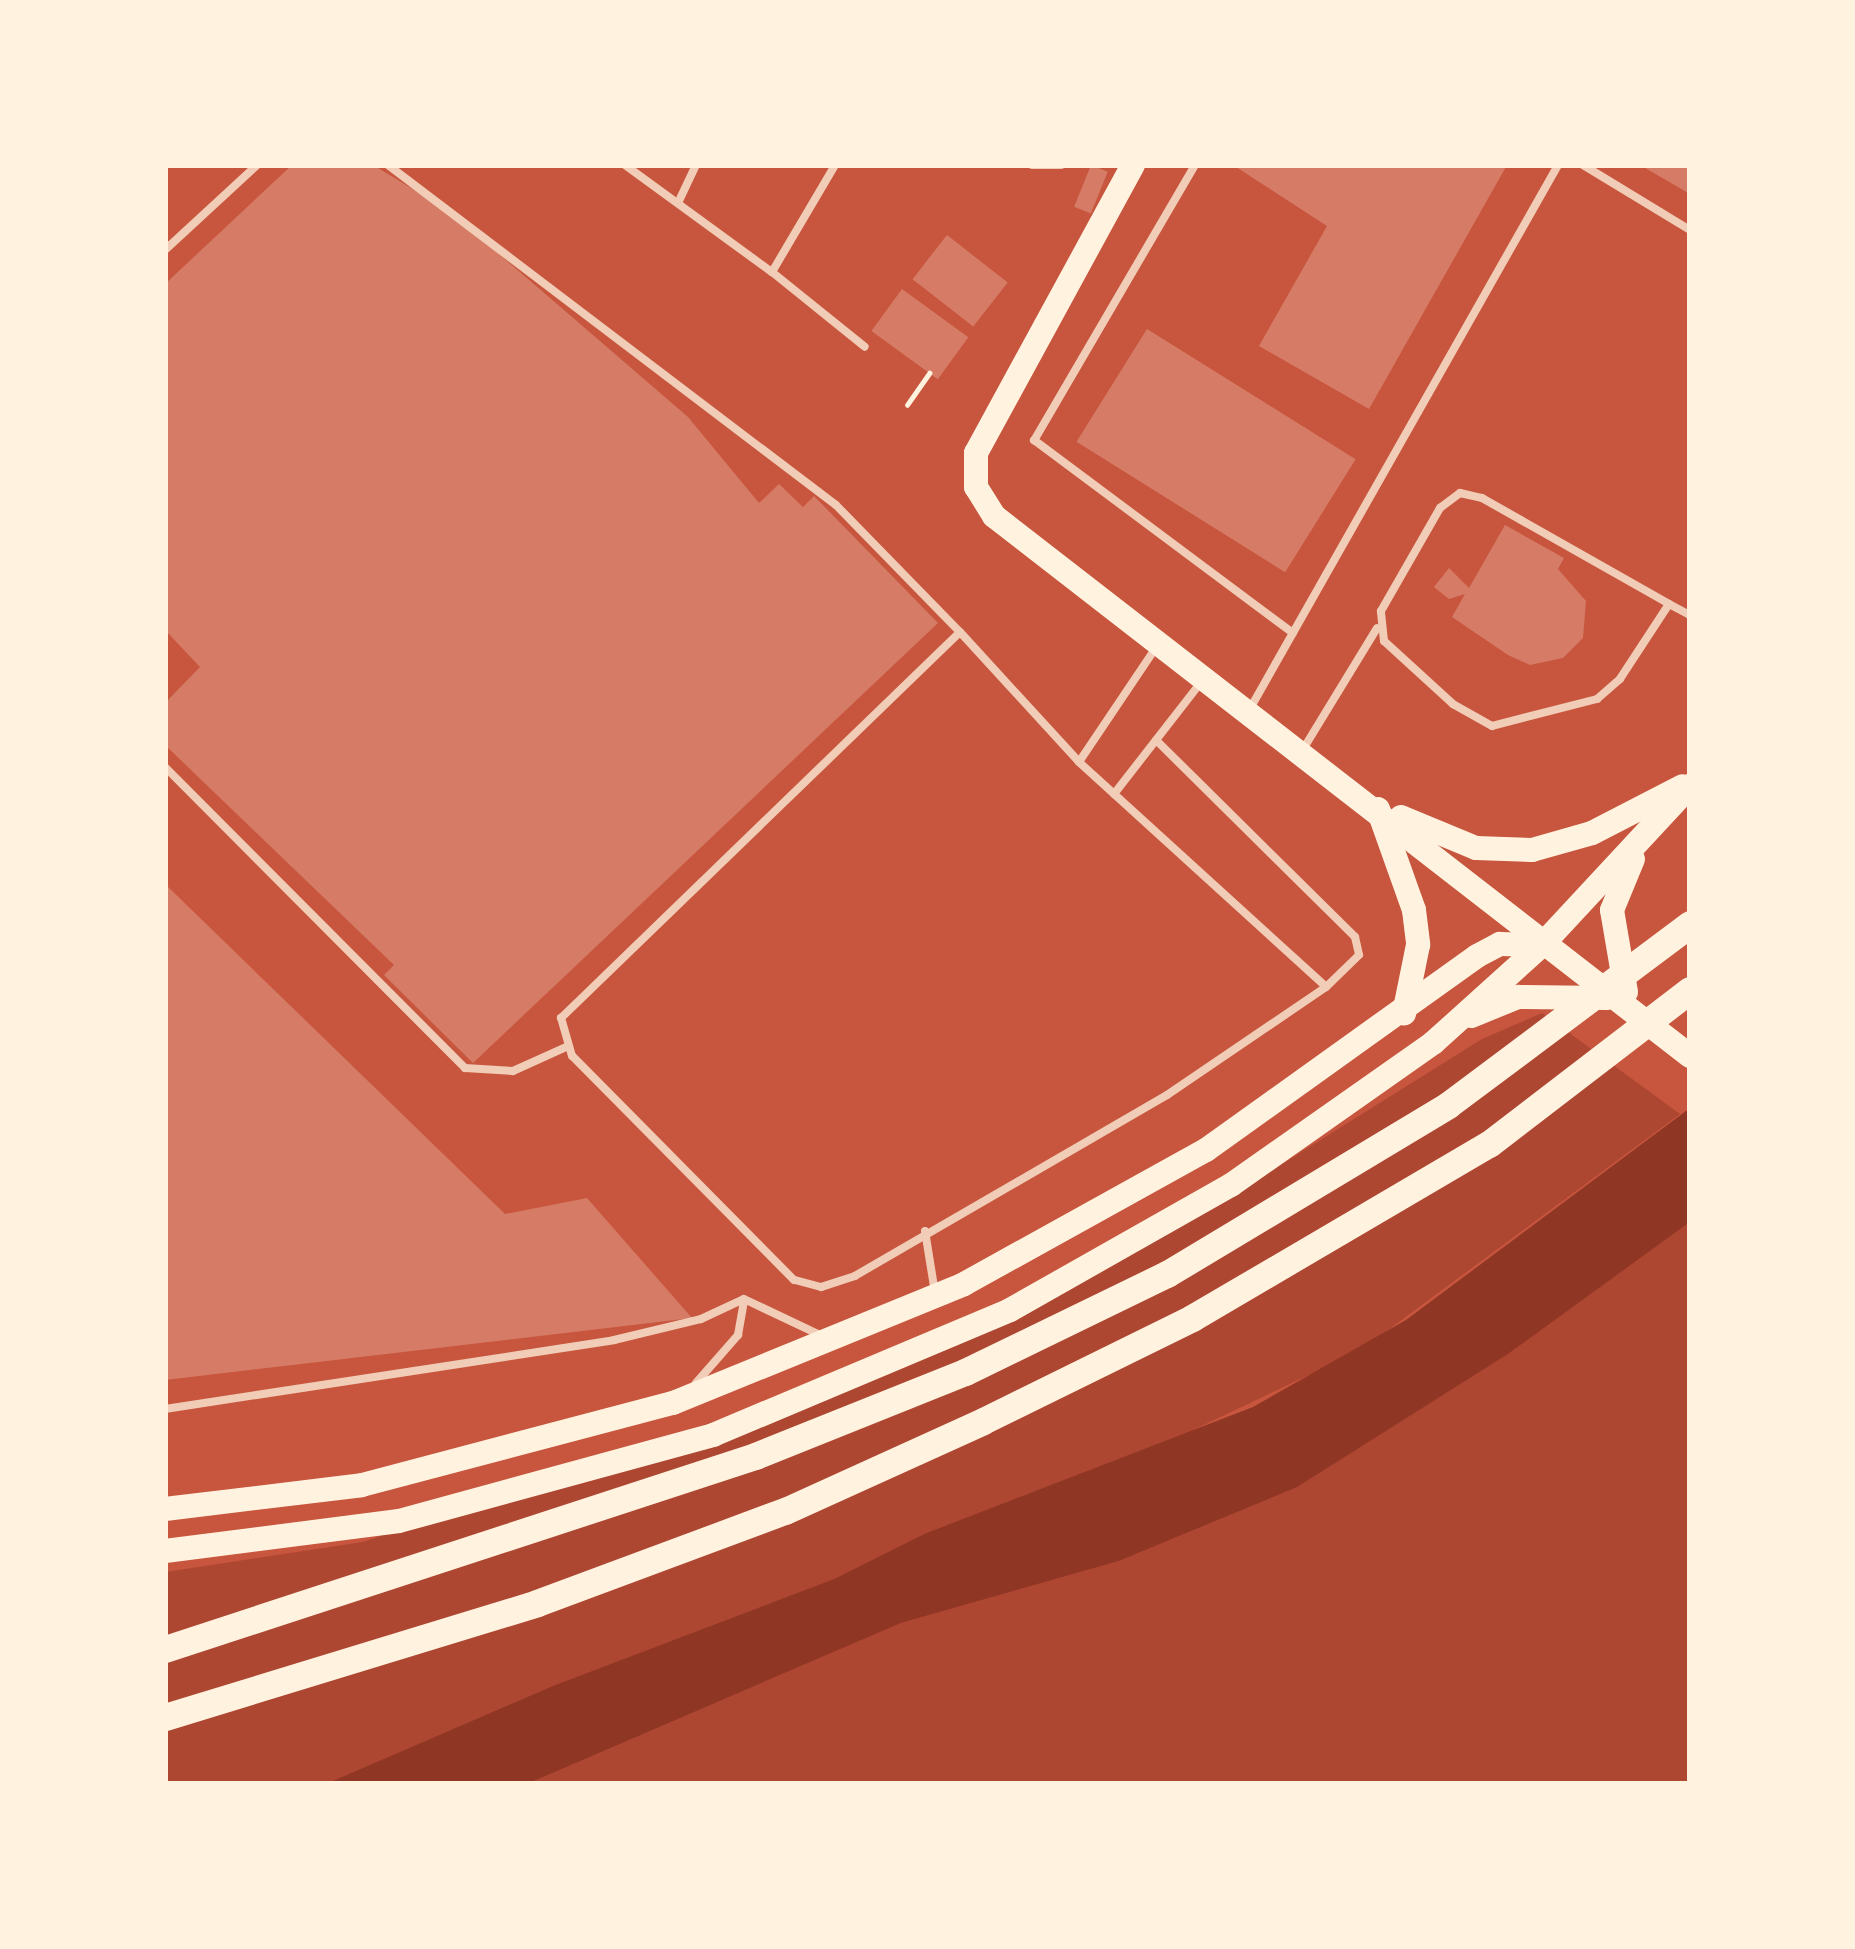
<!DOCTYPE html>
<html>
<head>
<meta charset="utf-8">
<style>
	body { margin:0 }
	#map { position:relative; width:1855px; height:1949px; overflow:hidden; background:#c8553d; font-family:Raleway,sans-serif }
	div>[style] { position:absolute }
	.green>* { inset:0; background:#ae4732 }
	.water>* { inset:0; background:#8f3625 }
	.building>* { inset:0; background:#d67c66; transform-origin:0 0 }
	.path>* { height:4.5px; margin:-2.25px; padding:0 2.25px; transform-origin:2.25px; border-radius:2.25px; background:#fff3e0 }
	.service>* { height:8px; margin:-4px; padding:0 4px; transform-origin:4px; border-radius:4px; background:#f1ccb7 }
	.primary>* { height:24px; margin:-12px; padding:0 12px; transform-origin:12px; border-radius:12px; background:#fff3e0 }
	.motorway>* { height:27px; margin:-13.5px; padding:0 13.5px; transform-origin:13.5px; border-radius:13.5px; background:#fff3e0 }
	span { translate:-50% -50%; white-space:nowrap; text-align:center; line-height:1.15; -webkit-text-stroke:12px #fff3e0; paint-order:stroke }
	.frame { position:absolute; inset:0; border:168px solid #fff3e0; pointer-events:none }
</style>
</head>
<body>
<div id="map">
	<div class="green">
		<i style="clip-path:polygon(1542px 1013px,1680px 1114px,1361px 1350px,1145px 1453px,924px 1534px,834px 1579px,326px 1784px,165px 1784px,165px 1572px,363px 1542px,1001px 1323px,1231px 1196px,1482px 1039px)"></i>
		<i style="clip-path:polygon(1690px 1222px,1690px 1784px,527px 1784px,901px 1623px,1119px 1561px,1296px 1487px,1508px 1354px)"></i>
	</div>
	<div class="water">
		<i style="clip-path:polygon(1690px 1108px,1690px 1222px,1508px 1354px,1297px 1487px,1119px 1561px,901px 1623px,527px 1784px,326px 1784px,553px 1686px,834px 1579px,924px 1534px,1253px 1407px,1406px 1320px)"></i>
	</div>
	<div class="building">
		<i style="clip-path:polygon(292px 165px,373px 165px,449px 211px,688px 417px,759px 503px,779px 484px,803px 507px,814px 496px,938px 623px,473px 1063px,384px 975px,394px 965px,165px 745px,165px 703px,200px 667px,165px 630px,165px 284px)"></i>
		<i style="left:1091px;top:165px;width:18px;height:45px;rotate:22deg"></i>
		<i style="clip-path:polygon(1233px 165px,1507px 165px,1369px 409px,1259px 346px,1327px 226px)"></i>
		<i style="clip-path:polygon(1640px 165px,1690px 165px,1690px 194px)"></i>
		<i style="left:947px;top:235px;width:77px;height:56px;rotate:38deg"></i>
		<i style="left:902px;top:289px;width:82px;height:52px;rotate:36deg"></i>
		<i style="left:1147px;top:329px;width:246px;height:133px;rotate:32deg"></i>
		<i style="clip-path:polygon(1505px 525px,1564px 558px,1558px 569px,1586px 601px,1583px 638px,1563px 658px,1530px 665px,1508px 655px,1452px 617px,1465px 594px,1449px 599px,1434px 587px,1449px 568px,1469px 588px)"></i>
		<i style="clip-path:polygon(165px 884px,505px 1214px,587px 1198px,692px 1318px,165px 1380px)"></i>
	</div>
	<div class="path">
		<i style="left:907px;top:405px;width:39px;rotate:-55deg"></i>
	</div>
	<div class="service">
		<i style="left:388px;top:165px;width:562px;rotate:37.2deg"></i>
		<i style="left:836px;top:505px;width:177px;rotate:45.7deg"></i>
		<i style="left:625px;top:165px;width:182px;rotate:36.1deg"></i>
		<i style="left:772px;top:272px;width:124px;rotate:-59.5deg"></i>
		<i style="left:1032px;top:165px;width:29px"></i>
		<i style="left:1195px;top:165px;width:319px;rotate:120.3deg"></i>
		<i style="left:1034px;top:440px;width:323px;rotate:36.7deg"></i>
		<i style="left:1583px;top:165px;width:125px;rotate:31.3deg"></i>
		<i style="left:678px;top:203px;width:42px;rotate:-64.7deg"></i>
		<i style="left:165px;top:250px;width:125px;rotate:-42.7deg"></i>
		<i style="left:772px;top:272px;width:119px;rotate:38.9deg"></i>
		<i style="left:1460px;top:493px;width:23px;rotate:13deg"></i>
		<i style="left:1482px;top:498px;width:215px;rotate:29.5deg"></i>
		<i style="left:1669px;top:604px;width:90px;rotate:123.2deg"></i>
		<i style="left:1620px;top:679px;width:30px;rotate:139deg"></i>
		<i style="left:1597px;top:699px;width:108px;rotate:165.6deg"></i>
		<i style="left:1492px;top:726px;width:45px;rotate:-150.6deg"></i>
		<i style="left:1453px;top:704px;width:93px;rotate:-137.6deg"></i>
		<i style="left:1384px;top:641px;width:30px;rotate:-96deg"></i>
		<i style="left:1381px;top:611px;width:119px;rotate:-60.2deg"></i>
		<i style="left:1440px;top:508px;width:25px;rotate:-37deg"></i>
		<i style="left:1669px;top:604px;width:24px;rotate:28deg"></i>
		<i style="left:960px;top:632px;width:176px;rotate:47.5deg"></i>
		<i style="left:1079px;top:762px;width:334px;rotate:42.3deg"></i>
		<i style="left:1326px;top:987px;width:192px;rotate:145.8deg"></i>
		<i style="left:1167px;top:1095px;width:361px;rotate:149.9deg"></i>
		<i style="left:855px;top:1276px;width:36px;rotate:162deg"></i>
		<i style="left:821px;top:1287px;width:28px;rotate:-165deg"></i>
		<i style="left:794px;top:1280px;width:315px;rotate:-134.7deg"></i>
		<i style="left:572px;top:1056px;width:40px;rotate:-106deg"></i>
		<i style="left:561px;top:1018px;width:555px;rotate:-44.05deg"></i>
		<i style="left:1251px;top:707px;width:623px;rotate:-60.47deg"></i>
		<i style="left:1156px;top:740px;width:280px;rotate:44.7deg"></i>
		<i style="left:1355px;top:937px;width:18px;rotate:77deg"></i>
		<i style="left:1359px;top:955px;width:46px;rotate:135.9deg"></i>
		<i style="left:1302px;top:751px;width:144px;rotate:-58.6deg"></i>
		<i style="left:1079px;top:762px;width:136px;rotate:-56.1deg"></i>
		<i style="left:165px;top:767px;width:425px;rotate:45.1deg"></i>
		<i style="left:465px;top:1068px;width:48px;rotate:3.6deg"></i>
		<i style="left:513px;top:1071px;width:58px;rotate:-24.4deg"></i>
		<i style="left:1114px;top:794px;width:143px;rotate:-52.1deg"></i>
		<i style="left:925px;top:1231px;width:63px;rotate:80.8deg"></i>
		<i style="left:744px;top:1299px;width:82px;rotate:25.3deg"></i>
		<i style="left:696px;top:1383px;width:64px;rotate:-48.8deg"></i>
		<i style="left:738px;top:1335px;width:35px;rotate:-80deg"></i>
		<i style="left:165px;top:1409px;width:454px;rotate:-8.7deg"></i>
		<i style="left:614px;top:1340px;width:89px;rotate:-13.6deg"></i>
		<i style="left:701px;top:1319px;width:47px;rotate:-24.9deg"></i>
	</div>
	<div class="primary">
		<i style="left:1133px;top:165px;width:328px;rotate:118.6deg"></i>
		<i style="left:976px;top:453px;width:34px;rotate:90deg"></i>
		<i style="left:976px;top:487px;width:34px;rotate:58deg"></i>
		<i style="left:994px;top:516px;width:881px;rotate:37.81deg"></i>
		<i style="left:1378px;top:809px;width:107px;rotate:70.4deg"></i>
		<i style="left:1414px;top:910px;width:35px;rotate:83deg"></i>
		<i style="left:1418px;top:945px;width:70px;rotate:101.5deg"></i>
		<i style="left:1401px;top:817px;width:81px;rotate:22.5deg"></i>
		<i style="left:1476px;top:848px;width:56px;rotate:2deg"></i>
		<i style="left:1532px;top:850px;width:62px;rotate:-15.8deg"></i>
		<i style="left:1592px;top:833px;width:102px;rotate:-27.3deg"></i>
		<i style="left:1626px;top:992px;width:83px;rotate:-99.7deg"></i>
		<i style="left:1612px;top:910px;width:55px;rotate:-67.6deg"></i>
		<i style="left:1471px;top:1016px;width:51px;rotate:-22deg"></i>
		<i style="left:1518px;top:997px;width:88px;rotate:0.7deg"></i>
		<i style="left:165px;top:1509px;width:198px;rotate:-6.9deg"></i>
		<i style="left:362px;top:1485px;width:322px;rotate:-14.8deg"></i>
		<i style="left:673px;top:1403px;width:314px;rotate:-22.2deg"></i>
		<i style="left:964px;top:1284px;width:277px;rotate:-29deg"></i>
		<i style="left:1206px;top:1150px;width:333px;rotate:-35.6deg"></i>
		<i style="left:1477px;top:956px;width:26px;rotate:-28deg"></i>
		<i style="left:1500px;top:944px;width:42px;rotate:1.4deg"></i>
		<i style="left:165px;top:1551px;width:236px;rotate:-7.3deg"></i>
		<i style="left:399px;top:1521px;width:326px;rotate:-15.3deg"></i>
		<i style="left:713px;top:1435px;width:322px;rotate:-22.8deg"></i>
		<i style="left:1010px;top:1310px;width:254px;rotate:-29.5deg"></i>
		<i style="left:1231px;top:1185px;width:247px;rotate:-35.1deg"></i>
		<i style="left:1433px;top:1043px;width:147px;rotate:-42deg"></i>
		<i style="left:1542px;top:945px;width:217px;rotate:-47.1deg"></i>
	</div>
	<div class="motorway">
		<i style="left:165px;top:1649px;width:621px;rotate:-18.11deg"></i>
		<i style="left:755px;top:1456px;width:226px;rotate:-21.8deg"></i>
		<i style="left:965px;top:1372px;width:225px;rotate:-25.9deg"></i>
		<i style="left:1167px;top:1274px;width:328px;rotate:-31deg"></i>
		<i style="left:1448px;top:1105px;width:302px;rotate:-36.8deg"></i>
		<i style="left:165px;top:1717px;width:389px;rotate:-17deg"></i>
		<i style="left:537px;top:1603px;width:265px;rotate:-20.4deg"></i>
		<i style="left:785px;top:1511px;width:217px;rotate:-24.4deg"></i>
		<i style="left:983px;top:1421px;width:233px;rotate:-26.2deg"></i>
		<i style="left:1192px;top:1318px;width:344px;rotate:-30.4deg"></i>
		<i style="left:1489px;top:1144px;width:253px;rotate:-37.5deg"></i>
	</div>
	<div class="frame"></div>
</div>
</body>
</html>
